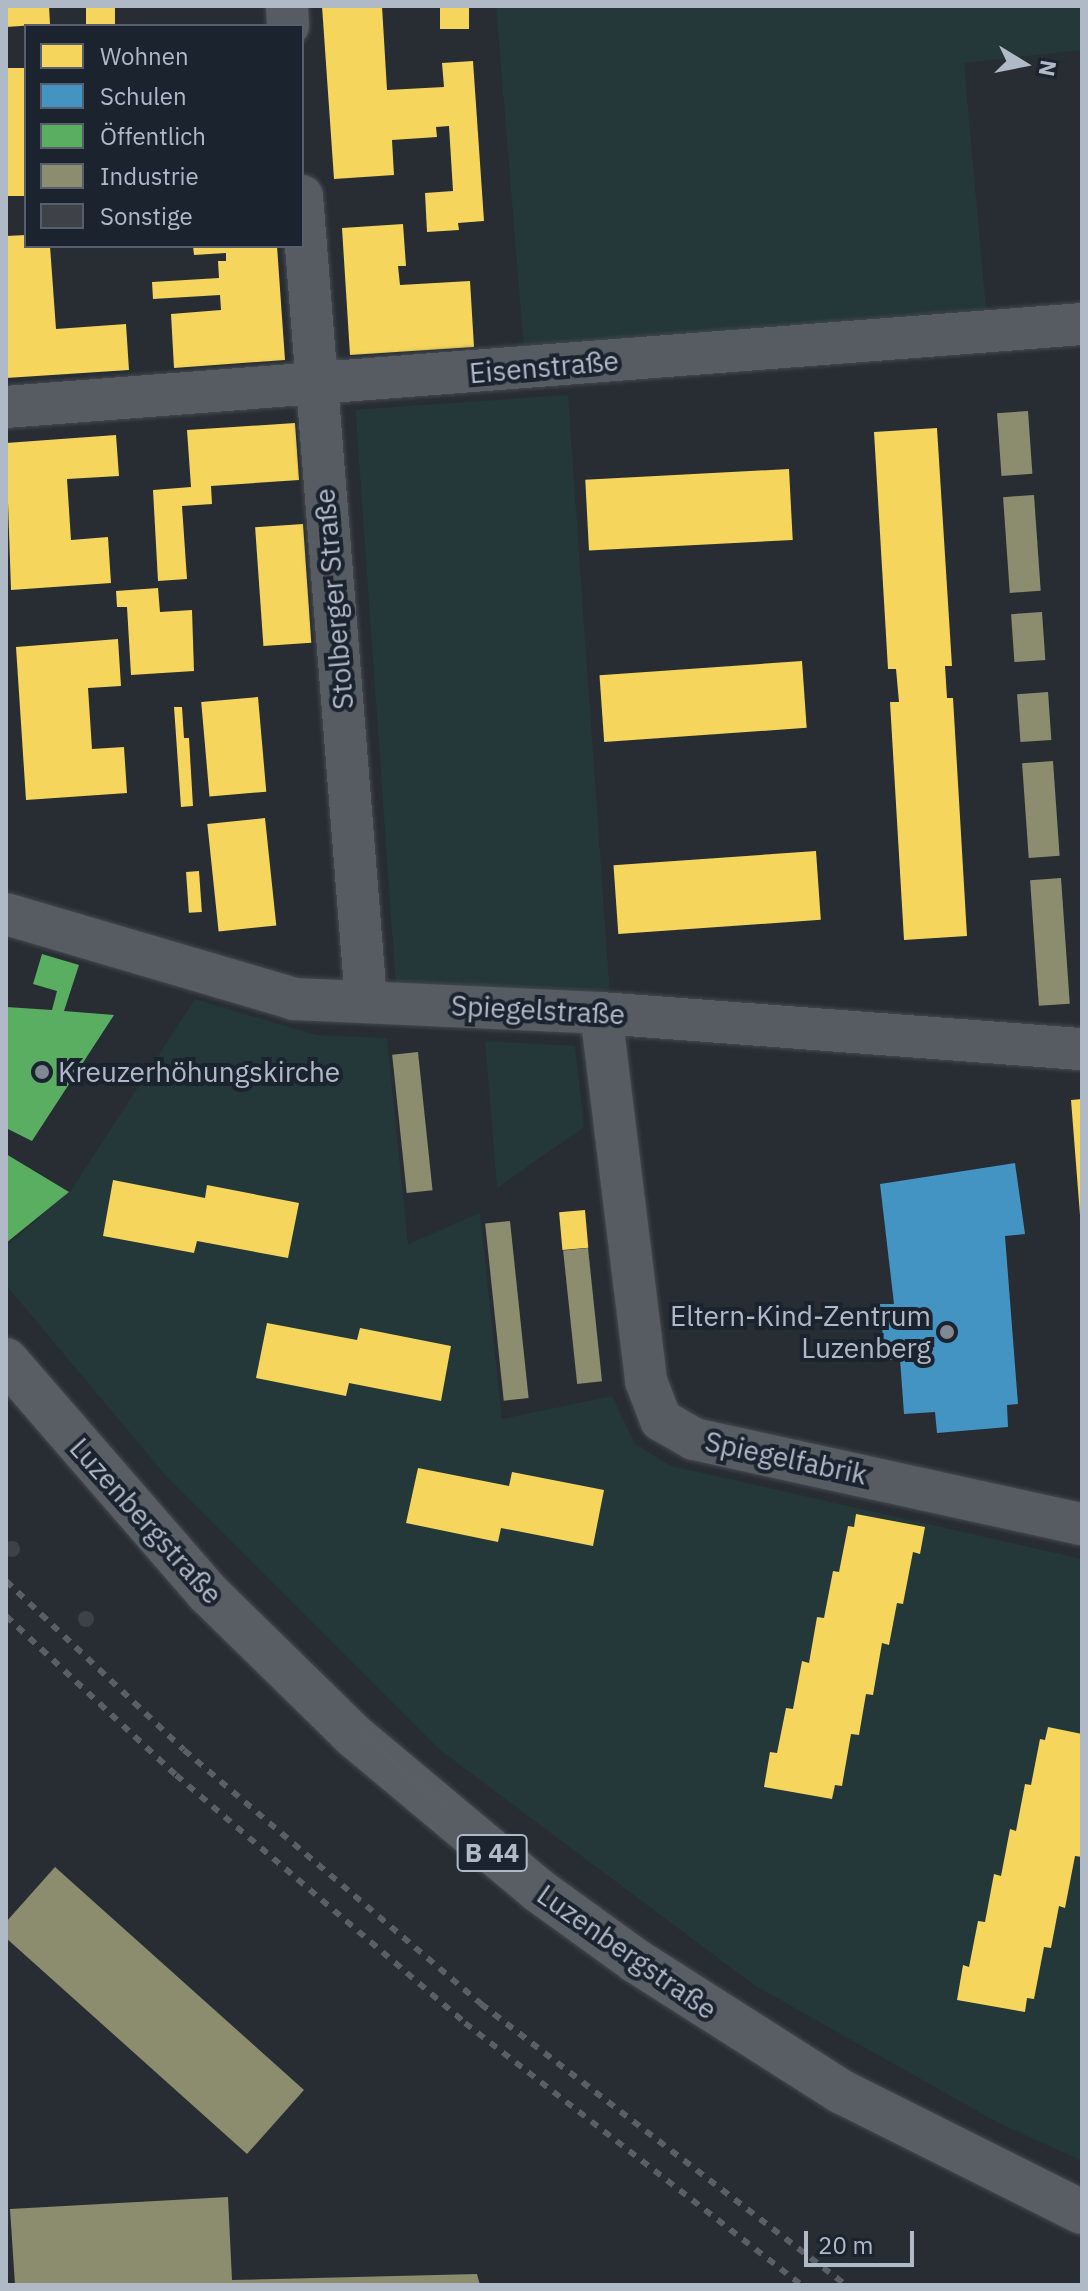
<!DOCTYPE html>
<html>
<head>
<meta charset="utf-8">
<style>
	body { margin:0 }
	#map { position:relative; width:1088px; height:2291px; overflow:hidden; background:#272d33; font-family:"IBM Plex Sans",sans-serif }
	div>[style] { position:absolute }
	.green>* { inset:0; background:#243739; transform-origin:0 0 }
	.homes>* { inset:0; background:#f6d55c; transform-origin:0 0 }
	.schools>* { inset:0; background:#4393c3 }
	.public>* { inset:0; background:#5aae61 }
	.industry>* { inset:0; background:#8c8c6e; transform-origin:0 0 }
	.building>* { inset:0; background:#3e4248 }
	.round { border-radius:50% }
	.roads { filter:drop-shadow(0 0 2px #45494e) drop-shadow(0 0 2px #45494e) }
	.minor>* { height:42px; margin:-21px; padding:0 21px; transform-origin:21px; border-radius:21px; background:#575b62 }
	.primary>* { height:44px; margin:-22px; padding:0 22px; transform-origin:22px; border-radius:22px; background:#595d64 }
	.tram>* { height:2px; margin:-1px; padding:0 1px; transform-origin:1px; border-radius:1px; background:#5a5f65 }
	.rail>* { height:6px; margin-top:-3px; transform-origin:0; background:repeating-linear-gradient(90deg,#5a5f65 0 8px,transparent 0 16px) }
	.dots>* { width:22px; height:22px; translate:-50% -50%; box-sizing:border-box; border:4px solid #1a232e; border-radius:50% }
	span { translate:-50% -50%; white-space:nowrap; text-align:center; line-height:1.15; -webkit-text-stroke:8px #1a232e; paint-order:stroke }
	.shield-label span { padding:2px 6px; background:#1a232e; border:2px solid; border-radius:6px; -webkit-text-stroke-width:0 }
	.shield-label { font-size:26px; color:#b0b9c6; font-weight:700 }
	.street-label { font-size:28px; color:#b0b9c6 }
	.poi-label { font-size:28px; color:#b0b9c6 }
	.left { translate:0 -50%; text-align:left }
	.right { translate:-100% -50%; text-align:right }
	.frame { position:absolute; inset:0; border:8px solid #b0b9c6; pointer-events:none }
	.legend { position:absolute; left:24px; top:24px; width:280px; height:224px; box-sizing:border-box; background:#1a232e; border:2px solid #565f6b; margin:0; padding:10px 14px; list-style:none; font-size:24px; color:#b0b9c6 }
	.legend li { display:flex; align-items:center; gap:16px; height:40px }
	.legend b { width:40px; border:2px solid #565f6b }
	.north { position:absolute; left:984px; top:24px; width:80px; height:80px; -webkit-text-stroke:6px #1a232e; paint-order:stroke; rotate:100deg; font-size:22px; font-weight:700; line-height:32px; text-align:center; color:#b0b9c6 }
	.north::after { content:''; display:block; margin:auto; width:28px; height:36px; background:#b0b9c6; clip-path:polygon(50% 0,100% 100%,50% 72%,0 100%) }
	.scale { position:absolute; left:804px; top:2231px; width:110px; height:36px; box-sizing:border-box; border:4px solid #b0b9c6; border-top:0; padding-left:10px; font-size:24px; line-height:28px; white-space:nowrap; color:#b0b9c6; -webkit-text-stroke:6px #1a232e; paint-order:stroke }
</style>
</head>
<body>
<div id="map">
	<div class="green">
		<i style="clip-path:polygon(496px 6px,1082px 6px,1082px 50px,964px 63px,986px 309px,524px 350px)"></i>
		<i style="left:568px;top:395px;width:596px;height:213px;rotate:86deg"></i>
		<i style="clip-path:polygon(195px 999px,316px 1035px,387px 1038px,408px 1244px,480px 1213px,502px 1419px,612px 1396px,635px 1444px,671px 1466px,1082px 1559px,1082px 2161px,997px 2122px,754px 1985px,440px 1750px,167px 1477px,6px 1285px,6px 1247px,72px 1189px)"></i>
		<i style="clip-path:polygon(485px 1041px,575px 1046px,584px 1127px,497px 1188px)"></i>
	</div>
	<div class="homes">
		<i style="clip-path:polygon(6px 6px,49px 6px,50px 24px,6px 27px)"></i>
		<i style="left:86px;top:6px;width:29px;height:20px"></i>
		<i style="clip-path:polygon(322px 6px,382px 6px,387px 90px,444px 87px,442px 63px,473px 61px,484px 221px,458px 223px,459px 230px,427px 232px,425px 193px,453px 191px,449px 126px,436px 127px,437px 137px,392px 140px,394px 175px,334px 179px)"></i>
		<i style="left:440px;top:6px;width:29px;height:23px"></i>
		<i style="left:26px;top:68px;width:128px;height:20px;rotate:90deg"></i>
		<i style="clip-path:polygon(403px 224px,406px 266px,398px 266px,400px 285px,470px 281px,474px 347px,350px 355px,342px 228px)"></i>
		<i style="clip-path:polygon(26px 235px,26px 246px,50px 246px,56px 329px,126px 324px,129px 370px,6px 378px,6px 236px)"></i>
		<i style="clip-path:polygon(193px 246px,277px 246px,285px 360px,174px 368px,171px 314px,221px 310px,220px 295px,153px 299px,152px 282px,219px 278px,218px 261px,226px 261px,226px 253px,194px 255px)"></i>
		<i style="clip-path:polygon(295px 423px,299px 480px,211px 486px,212px 504px,182px 506px,187px 579px,158px 581px,153px 490px,191px 487px,187px 430px)"></i>
		<i style="clip-path:polygon(937px 428px,952px 666px,945px 666px,947px 698px,953px 698px,967px 936px,904px 940px,890px 702px,899px 702px,896px 669px,888px 669px,874px 432px)"></i>
		<i style="clip-path:polygon(116px 435px,119px 476px,67px 479px,71px 540px,108px 537px,111px 583px,11px 590px,6px 443px)"></i>
		<i style="left:789px;top:469px;width:71px;height:204px;rotate:87deg"></i>
		<i style="left:303px;top:524px;width:119px;height:48px;rotate:86deg"></i>
		<i style="clip-path:polygon(158px 588px,160px 612px,192px 610px,194px 671px,131px 675px,127px 607px,117px 607px,116px 591px)"></i>
		<i style="clip-path:polygon(118px 639px,121px 686px,88px 688px,92px 749px,124px 747px,127px 793px,26px 800px,16px 647px)"></i>
		<i style="left:802px;top:661px;width:67px;height:203px;rotate:86deg"></i>
		<i style="left:258px;top:697px;width:95px;height:57px;rotate:85deg"></i>
		<i style="clip-path:polygon(174px 707px,182px 707px,184px 738px,189px 738px,193px 806px,181px 807px)"></i>
		<i style="left:265px;top:818px;width:108px;height:58px;rotate:84deg"></i>
		<i style="left:816px;top:851px;width:69px;height:203px;rotate:86deg"></i>
		<i style="left:199px;top:871px;width:41px;height:13px;rotate:86deg"></i>
		<i style="clip-path:polygon(1082px 1099px,1082px 1215px,1080px 1215px,1071px 1100px)"></i>
		<i style="clip-path:polygon(113px 1180px,205px 1198px,207px 1185px,299px 1203px,288px 1258px,197px 1241px,194px 1253px,103px 1236px)"></i>
		<i style="left:585px;top:1210px;width:38px;height:26px;rotate:85deg"></i>
		<i style="clip-path:polygon(267px 1323px,357px 1340px,360px 1328px,451px 1346px,441px 1401px,349px 1383px,346px 1396px,256px 1378px)"></i>
		<i style="clip-path:polygon(418px 1468px,509px 1486px,512px 1472px,604px 1490px,593px 1546px,501px 1528px,498px 1542px,406px 1523px)"></i>
		<i style="clip-path:polygon(856px 1514px,925px 1527px,920px 1554px,913px 1552px,903px 1604px,897px 1603px,889px 1645px,882px 1643px,873px 1695px,866px 1694px,859px 1735px,851px 1734px,842px 1786px,835px 1785px,832px 1799px,764px 1787px,770px 1752px,777px 1753px,786px 1708px,793px 1709px,802px 1661px,809px 1663px,817px 1617px,824px 1618px,833px 1571px,839px 1572px,848px 1526px,854px 1527px)"></i>
		<i style="clip-path:polygon(1048px 1727px,1082px 1734px,1082px 1857px,1075px 1856px,1065px 1908px,1059px 1906px,1051px 1948px,1044px 1947px,1034px 1999px,1027px 1998px,1025px 2012px,957px 2000px,963px 1965px,969px 1967px,978px 1921px,985px 1922px,994px 1874px,1001px 1876px,1010px 1829px,1016px 1831px,1025px 1784px,1031px 1785px,1040px 1739px,1045px 1740px)"></i>
	</div>
	<div class="schools">
		<i style="clip-path:polygon(1015px 1163px,1025px 1234px,1005px 1236px,1018px 1404px,1007px 1405px,1008px 1427px,937px 1433px,935px 1412px,904px 1414px,900px 1359px,885px 1360px,880px 1304px,894px 1304px,880px 1184px)"></i>
	</div>
	<div class="public">
		<i style="clip-path:polygon(42px 954px,79px 965px,64px 1011px,114px 1015px,32px 1141px,6px 1128px,6px 1007px,52px 1010px,57px 991px,33px 984px)"></i>
		<i style="clip-path:polygon(6px 1154px,69px 1192px,6px 1243px)"></i>
	</div>
	<div class="industry">
		<i style="left:1028px;top:411px;width:63px;height:31px;rotate:86deg"></i>
		<i style="left:1034px;top:495px;width:96px;height:31px;rotate:86deg"></i>
		<i style="left:1042px;top:612px;width:48px;height:31px;rotate:86deg"></i>
		<i style="left:1048px;top:692px;width:48px;height:31px;rotate:86deg"></i>
		<i style="left:1053px;top:761px;width:95px;height:31px;rotate:86deg"></i>
		<i style="left:1061px;top:878px;width:126px;height:31px;rotate:86deg"></i>
		<i style="left:418px;top:1052px;width:139px;height:26px;rotate:84deg"></i>
		<i style="left:510px;top:1221px;width:178px;height:25px;rotate:84deg"></i>
		<i style="left:588px;top:1248px;width:134px;height:25px;rotate:84deg"></i>
		<i style="clip-path:polygon(55px 1867px,304px 2090px,247px 2154px,6px 1938px,6px 1922px)"></i>
		<i style="clip-path:polygon(228px 2197px,232px 2280px,477px 2274px,480px 2285px,15px 2285px,10px 2209px)"></i>
	</div>
	<div class="building">
		<i class="round" style="left:4px;top:1541px;width:16px;height:16px"></i>
		<i class="round" style="left:78px;top:1611px;width:16px;height:16px"></i>
	</div>
	<div class="roads">
		<div class="minor">
			<i style="left:287px;top:6px;width:20px;rotate:87deg"></i>
			<i style="left:302px;top:196px;width:808px;rotate:85.45deg"></i>
			<i style="left:6px;top:407px;width:1079px;rotate:-4.41deg"></i>
			<i style="left:6px;top:914px;width:300px;rotate:16.4deg"></i>
			<i style="left:294px;top:999px;width:307px;rotate:2.6deg"></i>
			<i style="left:601px;top:1013px;width:482px;rotate:4.3deg"></i>
			<i style="left:601px;top:1013px;width:371px;rotate:83deg"></i>
			<i style="left:646px;top:1381px;width:42px;rotate:69deg"></i>
			<i style="left:661px;top:1420px;width:38px;rotate:30deg"></i>
			<i style="left:694px;top:1439px;width:397px;rotate:12.4deg"></i>
		</div>
		<div class="primary">
			<i style="left:6px;top:1360px;width:308px;rotate:49.1deg"></i>
			<i style="left:208px;top:1593px;width:204px;rotate:44.4deg"></i>
			<i style="left:354px;top:1736px;width:240px;rotate:39.9deg"></i>
			<i style="left:538px;top:1890px;width:121px;rotate:35.9deg"></i>
			<i style="left:636px;top:1961px;width:244px;rotate:32.5deg"></i>
			<i style="left:842px;top:2092px;width:268px;rotate:26.6deg"></i>
		</div>
	</div>
	<div class="tram">
		<i style="left:6px;top:1348px;width:318px;rotate:49.1deg"></i>
		<i style="left:214px;top:1588px;width:202px;rotate:44.6deg"></i>
		<i style="left:358px;top:1730px;width:120px;rotate:41.3deg"></i>
		<i style="left:448px;top:1809px;width:241px;rotate:37.1deg"></i>
		<i style="left:640px;top:1954px;width:112px;rotate:33.7deg"></i>
		<i style="left:733px;top:2016px;width:235px;rotate:30.2deg"></i>
		<i style="left:936px;top:2134px;width:161px;rotate:25.3deg"></i>
		<i style="left:6px;top:1371px;width:301px;rotate:49deg"></i>
		<i style="left:203px;top:1598px;width:205px;rotate:44.6deg"></i>
		<i style="left:349px;top:1742px;width:240px;rotate:39.9deg"></i>
		<i style="left:533px;top:1896px;width:233px;rotate:34.9deg"></i>
		<i style="left:724px;top:2029px;width:127px;rotate:31.4deg"></i>
		<i style="left:832px;top:2095px;width:280px;rotate:26.7deg"></i>
	</div>
	<div class="rail">
		<i style="left:6px;top:1581px;width:245px;rotate:43.5deg"></i>
		<i style="left:184px;top:1750px;width:391px;rotate:40.5deg"></i>
		<i style="left:481px;top:2004px;width:461px;rotate:37.6deg"></i>
		<i style="left:6px;top:1616px;width:233px;rotate:43.1deg"></i>
		<i style="left:176px;top:1775px;width:381px;rotate:40.6deg"></i>
		<i style="left:465px;top:2023px;width:427px;rotate:37.9deg"></i>
	</div>
	<div class="dots">
		<i style="left:42px;top:1072px;background:#808893"></i>
		<i style="left:947px;top:1332px;background:#808893"></i>
	</div>
	<div class="shield-label">
		<span style="left:492px;top:1853px">B 44</span>
	</div>
	<div class="street-label">
		<span style="left:544px;top:367px;rotate:-5deg">Eisenstraße</span>
		<span style="left:334px;top:599px;rotate:-95deg">Stolberger Straße</span>
		<span style="left:538px;top:1010px;rotate:3deg">Spiegelstraße</span>
		<span style="left:786px;top:1458px;rotate:12deg">Spiegelfabrik</span>
		<span style="left:146px;top:1521px;rotate:48deg">Luzenbergstraße</span>
		<span style="left:627px;top:1952px;rotate:35deg">Luzenbergstraße</span>
	</div>
	<div class="poi-label">
		<span class="left" style="left:58px;top:1072px">Kreuzerhöhungskirche</span>
		<span class="right" style="left:931px;top:1332px">Eltern-Kind-Zentrum<br>Luzenberg</span>
	</div>
	<div class="frame"></div>
	<ul class="legend">
	<li><b style="height:22px;background:#f6d55c"></b>Wohnen</li>
	<li><b style="height:22px;background:#4393c3"></b>Schulen</li>
	<li><b style="height:22px;background:#5aae61"></b>Öffentlich</li>
	<li><b style="height:22px;background:#8c8c6e"></b>Industrie</li>
	<li><b style="height:22px;background:#3e4248"></b>Sonstige</li>
	</ul>
	<div class="north">N</div>
	<div class="scale">20 m</div>
</div>
</body>
</html>
